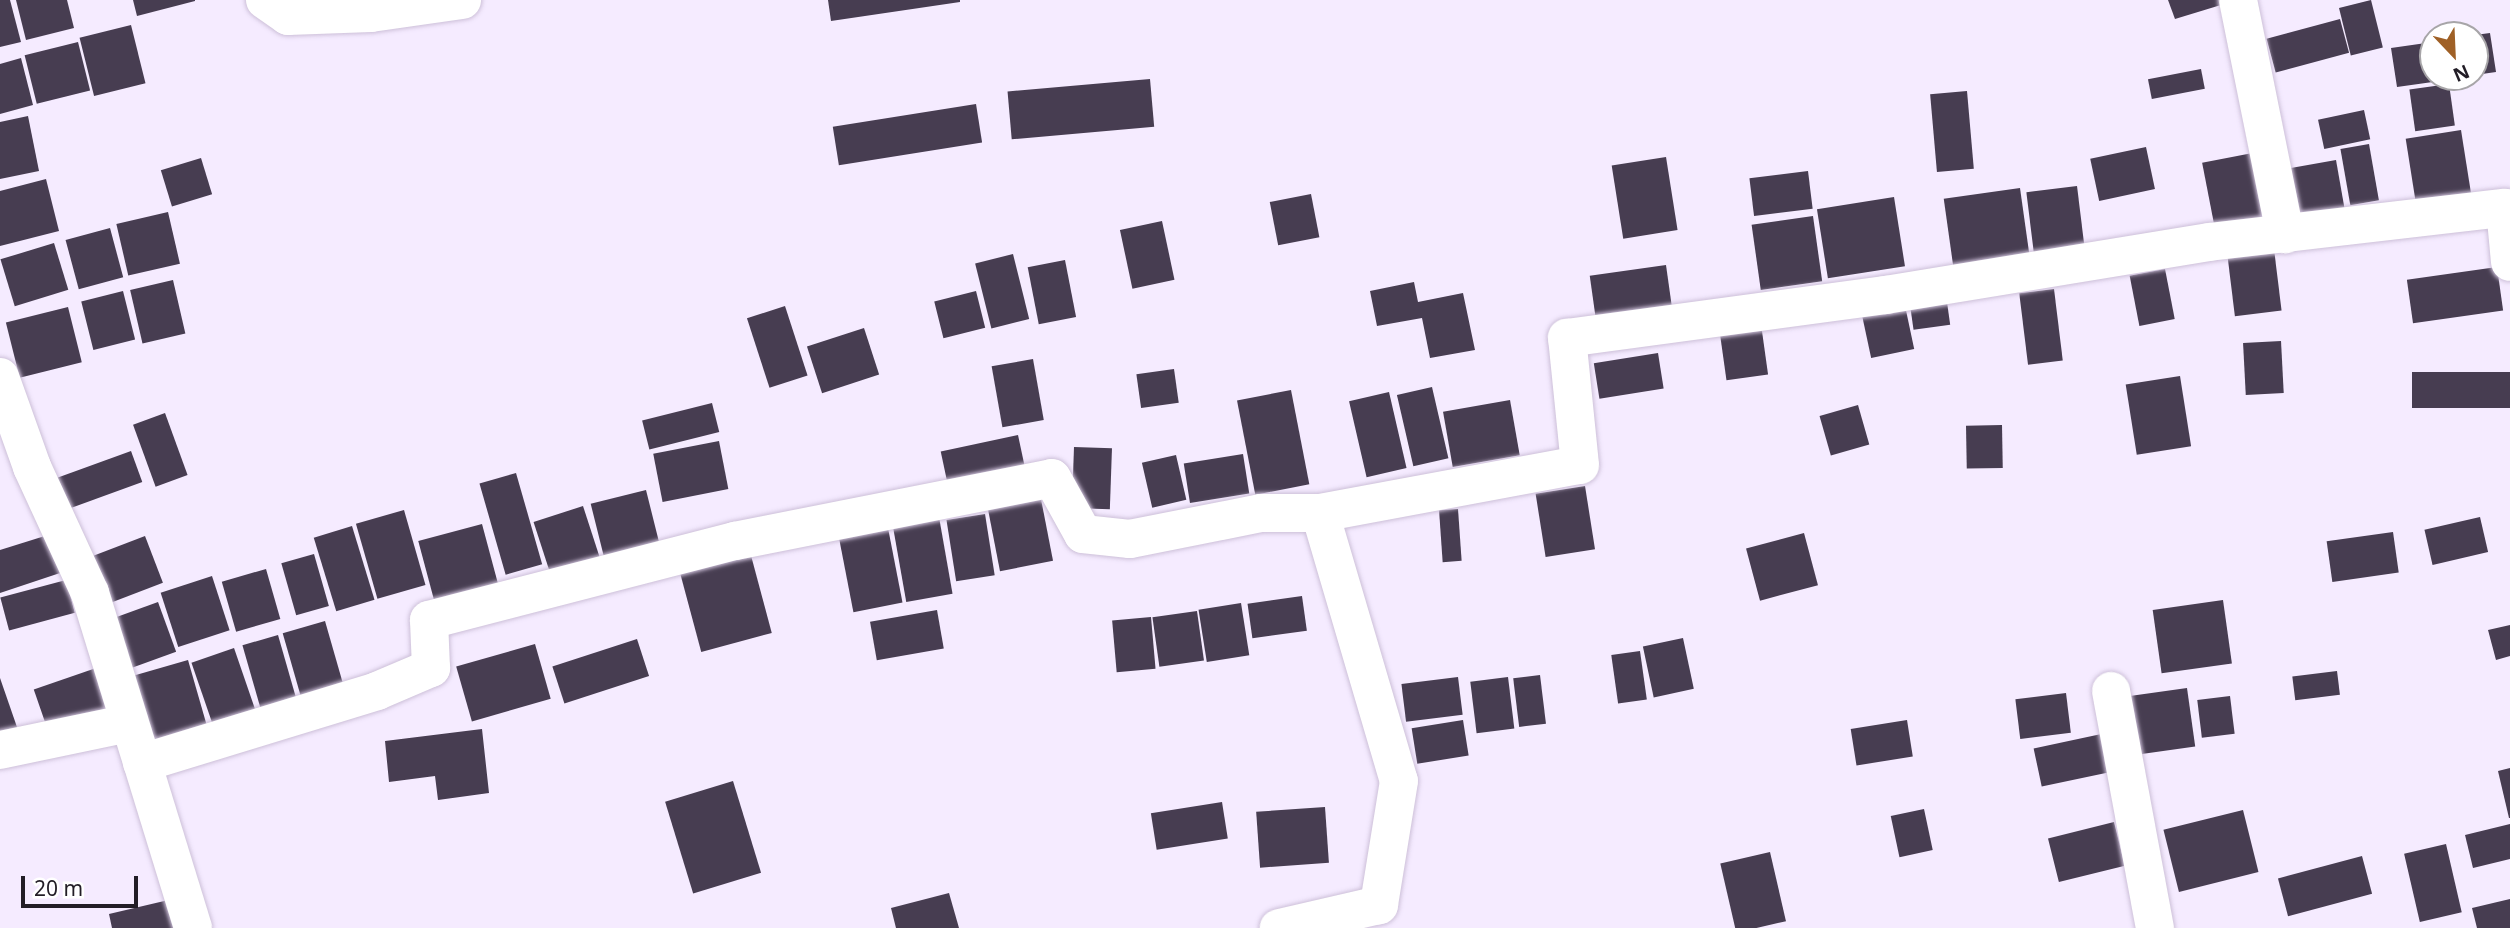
<!DOCTYPE html>
<html>
<head>
<meta charset="utf-8">
<style>
	body { margin:0 }
	#map { position:relative; width:2510px; height:928px; overflow:hidden; background:#f5ebff; font-family:"Noto Sans",sans-serif }
	div>[style] { position:absolute }
	.building>* { inset:0; background:#473d51; transform-origin:0 0 }
	.roads { filter:drop-shadow(0 0 2px #cdc0d9) drop-shadow(0 0 2px #cdc0d9) }
	.minor>* { height:38px; margin:-19px; padding:0 19px; transform-origin:19px; border-radius:19px; background:#fff }
	span { translate:-50% -50%; white-space:nowrap; text-align:center; line-height:1.15; -webkit-text-stroke:7px #fff; paint-order:stroke }
	.north { position:absolute; left:2419px; top:21px; width:70px; height:70px; box-sizing:border-box; background:#fff; border:2px solid #a7a5a8; border-radius:50%; rotate:157deg; font-size:19px; font-weight:700; line-height:28px; text-align:center; color:#221d26 }
	.north::after { content:''; display:block; margin:auto; width:24px; height:32px; background:#9f6026; clip-path:polygon(50% 0,100% 100%,50% 72%,0 100%) }
	.scale { position:absolute; left:21px; top:876px; width:117px; height:32px; box-sizing:border-box; border:4px solid #221d26; border-top:0; padding-left:9px; font-size:21px; line-height:24px; white-space:nowrap; color:#221d26; -webkit-text-stroke:5px #fff; paint-order:stroke }
</style>
</head>
<body>
<div id="map">
	<div class="building">
		<i style="clip-path:polygon(0 0,10px 0,21px 42px,0 47px)"></i>
		<i style="clip-path:polygon(16px 0,67px 0,74px 28px,26px 40px)"></i>
		<i style="clip-path:polygon(133px 0,195px 0,195px 1px,137px 16px)"></i>
		<i style="clip-path:polygon(828px 0,960px 0,960px 2px,831px 21px)"></i>
		<i style="clip-path:polygon(2168px 0,2234px 0,2234px 1px,2175px 19px)"></i>
		<i style="left:2371px;top:0;width:49px;height:33px;rotate:76deg"></i>
		<i style="left:2340px;top:19px;width:35px;height:76px;rotate:75deg"></i>
		<i style="left:131px;top:25px;width:60px;height:53px;rotate:76deg"></i>
		<i style="clip-path:polygon(2490px 33px,2496px 72px,2475px 75px,2475px 35px)"></i>
		<i style="left:78px;top:42px;width:50px;height:55px;rotate:76deg"></i>
		<i style="clip-path:polygon(2433px 42px,2433px 77px,2454px 79px,2397px 87px,2391px 48px)"></i>
		<i style="clip-path:polygon(21px 58px,33px 105px,0 114px,0 64px)"></i>
		<i style="left:2201px;top:69px;width:20px;height:54px;rotate:79deg"></i>
		<i style="left:1150px;top:79px;width:48px;height:143px;rotate:85deg"></i>
		<i style="left:2449px;top:84px;width:42px;height:40px;rotate:82deg"></i>
		<i style="left:1967px;top:91px;width:78px;height:37px;rotate:85deg"></i>
		<i style="left:976px;top:104px;width:39px;height:145px;rotate:81deg"></i>
		<i style="left:2364px;top:110px;width:30px;height:47px;rotate:78deg"></i>
		<i style="clip-path:polygon(28px 116px,39px 171px,0 179px,0 122px)"></i>
		<i style="left:2461px;top:130px;width:64px;height:56px;rotate:81deg"></i>
		<i style="left:2369px;top:144px;width:57px;height:29px;rotate:80deg"></i>
		<i style="left:2146px;top:147px;width:43px;height:57px;rotate:78deg"></i>
		<i style="left:2263px;top:151px;width:72px;height:62px;rotate:79deg"></i>
		<i style="left:1666px;top:157px;width:74px;height:55px;rotate:81deg"></i>
		<i style="left:201px;top:158px;width:38px;height:42px;rotate:73deg"></i>
		<i style="left:2336px;top:160px;width:57px;height:50px;rotate:80deg"></i>
		<i style="left:1808px;top:171px;width:38px;height:59px;rotate:83deg"></i>
		<i style="clip-path:polygon(46px 179px,59px 231px,0 246px,0 191px)"></i>
		<i style="left:2077px;top:186px;width:66px;height:51px;rotate:83deg"></i>
		<i style="left:2020px;top:188px;width:69px;height:77px;rotate:82deg"></i>
		<i style="left:1311px;top:194px;width:44px;height:42px;rotate:79deg"></i>
		<i style="left:1894px;top:197px;width:70px;height:78px;rotate:81deg"></i>
		<i style="left:168px;top:212px;width:53px;height:53px;rotate:77deg"></i>
		<i style="left:1813px;top:216px;width:66px;height:62px;rotate:82deg"></i>
		<i style="left:1162px;top:221px;width:60px;height:43px;rotate:78deg"></i>
		<i style="left:110px;top:228px;width:51px;height:46px;rotate:75deg"></i>
		<i style="left:54px;top:243px;width:49px;height:56px;rotate:73deg"></i>
		<i style="left:2274px;top:249px;width:62px;height:47px;rotate:83deg"></i>
		<i style="left:1013px;top:254px;width:67px;height:39px;rotate:76deg"></i>
		<i style="left:1065px;top:260px;width:58px;height:38px;rotate:79deg"></i>
		<i style="left:1666px;top:265px;width:48px;height:77px;rotate:82deg"></i>
		<i style="left:2497px;top:267px;width:44px;height:91px;rotate:82deg"></i>
		<i style="left:2165px;top:269px;width:51px;height:36px;rotate:79deg"></i>
		<i style="left:173px;top:280px;width:55px;height:44px;rotate:77deg"></i>
		<i style="clip-path:polygon(1414px 282px,1418px 302px,1463px 293px,1475px 350px,1430px 358px,1422px 318px,1377px 326px,1370px 291px)"></i>
		<i style="left:2054px;top:289px;width:72px;height:35px;rotate:83deg"></i>
		<i style="left:123px;top:291px;width:50px;height:43px;rotate:76deg"></i>
		<i style="left:976px;top:291px;width:38px;height:43px;rotate:76deg"></i>
		<i style="left:1946px;top:295px;width:30px;height:37px;rotate:82deg"></i>
		<i style="left:1904px;top:301px;width:49px;height:44px;rotate:78deg"></i>
		<i style="left:785px;top:306px;width:73px;height:40px;rotate:72deg"></i>
		<i style="left:68px;top:307px;width:57px;height:64px;rotate:76deg"></i>
		<i style="left:1760px;top:317px;width:58px;height:42px;rotate:82deg"></i>
		<i style="left:864px;top:328px;width:49px;height:60px;rotate:72deg"></i>
		<i style="left:2281px;top:341px;width:52px;height:38px;rotate:87deg"></i>
		<i style="left:1658px;top:353px;width:36px;height:65px;rotate:81deg"></i>
		<i style="left:1033px;top:359px;width:62px;height:42px;rotate:80deg"></i>
		<i style="left:1174px;top:369px;width:34px;height:38px;rotate:82deg"></i>
		<i style="left:2510px;top:372px;width:36px;height:98px;rotate:90deg"></i>
		<i style="left:2180px;top:376px;width:71px;height:55px;rotate:81deg"></i>
		<i style="left:1432px;top:387px;width:73px;height:36px;rotate:77deg"></i>
		<i style="left:1291px;top:390px;width:96px;height:55px;rotate:79deg"></i>
		<i style="left:1389px;top:392px;width:78px;height:41px;rotate:77deg"></i>
		<i style="left:1510px;top:400px;width:56px;height:68px;rotate:80deg"></i>
		<i style="left:712px;top:403px;width:30px;height:72px;rotate:76deg"></i>
		<i style="left:1858px;top:405px;width:41px;height:40px;rotate:74deg"></i>
		<i style="left:165px;top:413px;width:66px;height:34px;rotate:70deg"></i>
		<i style="left:2002px;top:425px;width:43px;height:36px;rotate:89deg"></i>
		<i style="left:1018px;top:435px;width:42px;height:79px;rotate:78deg"></i>
		<i style="left:719px;top:441px;width:49px;height:67px;rotate:79deg"></i>
		<i style="left:1074px;top:447px;width:38px;height:61px;rotate:2deg"></i>
		<i style="left:131px;top:451px;width:33px;height:85px;rotate:70deg"></i>
		<i style="left:1243px;top:454px;width:40px;height:60px;rotate:81deg"></i>
		<i style="left:1176px;top:455px;width:46px;height:35px;rotate:77deg"></i>
		<i style="left:516px;top:473px;width:95px;height:38px;rotate:74deg"></i>
		<i style="left:1585px;top:486px;width:64px;height:50px;rotate:81deg"></i>
		<i style="left:646px;top:490px;width:57px;height:57px;rotate:76deg"></i>
		<i style="left:1041px;top:499px;width:63px;height:54px;rotate:79deg"></i>
		<i style="left:583px;top:506px;width:56px;height:52px;rotate:72deg"></i>
		<i style="left:1458px;top:509px;width:52px;height:19px;rotate:86deg"></i>
		<i style="left:404px;top:510px;width:78px;height:50px;rotate:74deg"></i>
		<i style="left:985px;top:514px;width:62px;height:39px;rotate:81deg"></i>
		<i style="left:939px;top:517px;width:78px;height:47px;rotate:80deg"></i>
		<i style="left:2480px;top:517px;width:36px;height:57px;rotate:77deg"></i>
		<i style="left:482px;top:524px;width:65px;height:66px;rotate:75deg"></i>
		<i style="left:352px;top:526px;width:77px;height:40px;rotate:73deg"></i>
		<i style="left:888px;top:528px;width:76px;height:50px;rotate:79deg"></i>
		<i style="left:2393px;top:532px;width:41px;height:67px;rotate:82deg"></i>
		<i style="left:1804px;top:533px;width:54px;height:60px;rotate:75deg"></i>
		<i style="clip-path:polygon(48px 535px,60px 573px,0 593px,0 550px)"></i>
		<i style="left:145px;top:536px;width:50px;height:65px;rotate:69deg"></i>
		<i style="left:749px;top:548px;width:88px;height:73px;rotate:75deg"></i>
		<i style="left:314px;top:554px;width:54px;height:34px;rotate:74deg"></i>
		<i style="left:266px;top:569px;width:52px;height:46px;rotate:74deg"></i>
		<i style="left:212px;top:576px;width:57px;height:54px;rotate:72deg"></i>
		<i style="left:66px;top:580px;width:34px;height:68px;rotate:75deg"></i>
		<i style="left:1302px;top:596px;width:35px;height:55px;rotate:82deg"></i>
		<i style="left:2223px;top:600px;width:64px;height:71px;rotate:82deg"></i>
		<i style="left:158px;top:602px;width:53px;height:55px;rotate:70deg"></i>
		<i style="left:1241px;top:603px;width:53px;height:43px;rotate:81deg"></i>
		<i style="left:937px;top:610px;width:39px;height:68px;rotate:80deg"></i>
		<i style="left:1197px;top:611px;width:50px;height:45px;rotate:82deg"></i>
		<i style="left:1151px;top:617px;width:52px;height:39px;rotate:85deg"></i>
		<i style="left:325px;top:621px;width:77px;height:44px;rotate:74deg"></i>
		<i style="clip-path:polygon(2510px 625px,2510px 656px,2496px 660px,2488px 630px)"></i>
		<i style="left:278px;top:635px;width:71px;height:37px;rotate:74deg"></i>
		<i style="left:1683px;top:638px;width:52px;height:41px;rotate:78deg"></i>
		<i style="left:637px;top:639px;width:39px;height:89px;rotate:72deg"></i>
		<i style="left:535px;top:644px;width:57px;height:82px;rotate:74deg"></i>
		<i style="left:234px;top:648px;width:72px;height:45px;rotate:71deg"></i>
		<i style="left:1640px;top:651px;width:49px;height:29px;rotate:82deg"></i>
		<i style="left:188px;top:660px;width:68px;height:65px;rotate:74deg"></i>
		<i style="left:99px;top:667px;width:43px;height:69px;rotate:71deg"></i>
		<i style="left:2337px;top:671px;width:24px;height:45px;rotate:83deg"></i>
		<i style="left:1540px;top:675px;width:49px;height:27px;rotate:83deg"></i>
		<i style="left:1458px;top:677px;width:38px;height:57px;rotate:83deg"></i>
		<i style="left:1508px;top:677px;width:52px;height:38px;rotate:83deg"></i>
		<i style="clip-path:polygon(0 678px,18px 730px,0 736px)"></i>
		<i style="left:2187px;top:688px;width:59px;height:63px;rotate:82deg"></i>
		<i style="left:2066px;top:693px;width:40px;height:51px;rotate:83deg"></i>
		<i style="left:2230px;top:696px;width:38px;height:33px;rotate:83deg"></i>
		<i style="left:1463px;top:720px;width:36px;height:52px;rotate:81deg"></i>
		<i style="left:1907px;top:720px;width:37px;height:57px;rotate:81deg"></i>
		<i style="clip-path:polygon(482px 729px,489px 793px,438px 800px,435px 776px,389px 782px,385px 741px)"></i>
		<i style="left:2106px;top:733px;width:39px;height:74px;rotate:78deg"></i>
		<i style="clip-path:polygon(2510px 768px,2510px 818px,2509px 818px,2498px 771px)"></i>
		<i style="left:733px;top:781px;width:96px;height:71px;rotate:73deg"></i>
		<i style="left:1222px;top:802px;width:37px;height:72px;rotate:81deg"></i>
		<i style="left:1325px;top:807px;width:56px;height:69px;rotate:86deg"></i>
		<i style="left:1924px;top:809px;width:42px;height:34px;rotate:78deg"></i>
		<i style="left:2243px;top:810px;width:64px;height:82px;rotate:76deg"></i>
		<i style="left:2114px;top:822px;width:45px;height:68px;rotate:76deg"></i>
		<i style="clip-path:polygon(2510px 824px,2510px 859px,2473px 868px,2465px 835px)"></i>
		<i style="left:2446px;top:844px;width:70px;height:43px;rotate:77deg"></i>
		<i style="left:1770px;top:852px;width:71px;height:51px;rotate:77deg"></i>
		<i style="left:2362px;top:856px;width:39px;height:87px;rotate:75deg"></i>
		<i style="clip-path:polygon(949px 893px,959px 928px,896px 928px,891px 908px)"></i>
		<i style="clip-path:polygon(177px 898px,185px 928px,112px 928px,109px 914px)"></i>
		<i style="clip-path:polygon(2510px 899px,2510px 928px,2477px 928px,2472px 908px)"></i>
	</div>
	<div class="roads">
		<div class="minor">
			<i style="left:265px;top:0;width:28px;rotate:35deg"></i>
			<i style="left:288px;top:16px;width:83px;rotate:-2.1deg"></i>
			<i style="left:371px;top:13px;width:92px;rotate:-8.1deg"></i>
			<i style="left:2238px;top:0;width:239px;rotate:78.6deg"></i>
			<i style="left:0;top:377px;width:96px;rotate:70.4deg"></i>
			<i style="left:32px;top:467px;width:139px;rotate:65.3deg"></i>
			<i style="left:90px;top:593px;width:350px;rotate:72.9deg"></i>
			<i style="left:1320px;top:513px;width:264px;rotate:-10.5deg"></i>
			<i style="left:1580px;top:465px;width:128px;rotate:-95.8deg"></i>
			<i style="left:1567px;top:338px;width:322px;rotate:-7.7deg"></i>
			<i style="left:1886px;top:295px;width:327px;rotate:-9.3deg"></i>
			<i style="left:2209px;top:242px;width:298px;rotate:-6.6deg"></i>
			<i style="left:2505px;top:208px;width:54px;rotate:84.7deg"></i>
			<i style="left:2111px;top:691px;width:241px;rotate:79.5deg"></i>
			<i style="left:0;top:750px;width:132px;rotate:-11.8deg"></i>
			<i style="left:142px;top:763px;width:246px;rotate:-17deg"></i>
			<i style="left:377px;top:691px;width:59px;rotate:-23.1deg"></i>
			<i style="left:431px;top:668px;width:48px;rotate:-92.4deg"></i>
			<i style="left:429px;top:620px;width:316px;rotate:-14.5deg"></i>
			<i style="left:735px;top:541px;width:323px;rotate:-11.2deg"></i>
			<i style="left:1052px;top:478px;width:64px;rotate:61deg"></i>
			<i style="left:1083px;top:534px;width:47px;rotate:6.1deg"></i>
			<i style="left:1130px;top:539px;width:134px;rotate:-11.2deg"></i>
			<i style="left:1261px;top:513px;width:59px"></i>
			<i style="left:1320px;top:513px;width:279px;rotate:73.6deg"></i>
			<i style="left:1399px;top:781px;width:126px;rotate:99.2deg"></i>
			<i style="left:1379px;top:905px;width:103px;rotate:167deg"></i>
		</div>
	</div>
	<div class="north">N</div>
	<div class="scale">20 m</div>
</div>
</body>
</html>
